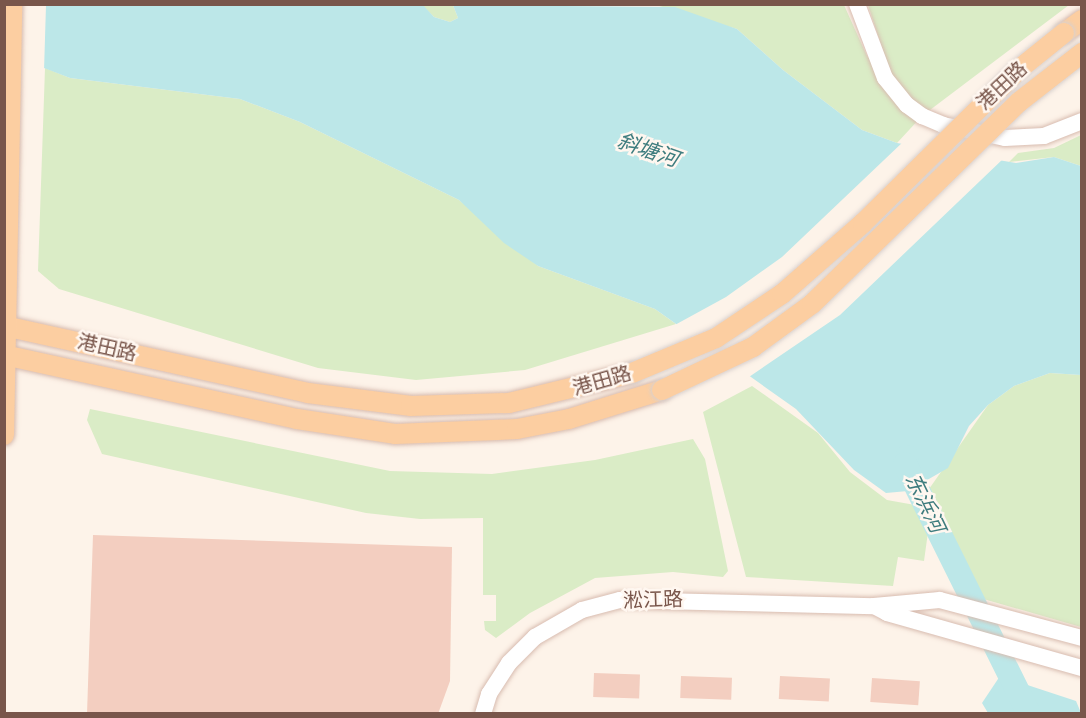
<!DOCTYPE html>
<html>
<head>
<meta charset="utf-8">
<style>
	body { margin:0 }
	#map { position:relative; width:1086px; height:718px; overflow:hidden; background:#fdf3e9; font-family:"Space Grotesk","Noto Sans SC",sans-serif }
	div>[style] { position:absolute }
	.green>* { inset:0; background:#daecc6 }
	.water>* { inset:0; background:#bce7e8 }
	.pier>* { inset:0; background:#fdf3e9 }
	.river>* { height:24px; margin:-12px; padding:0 12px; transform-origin:12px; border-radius:12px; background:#bce7e8 }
	.building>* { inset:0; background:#f3cec0; transform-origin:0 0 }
	.roads { filter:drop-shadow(0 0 2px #d8bcb0) drop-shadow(0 0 2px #d8bcb0) }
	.secondary>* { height:16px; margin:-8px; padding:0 8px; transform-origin:8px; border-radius:8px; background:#fff }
	.primary>* { height:20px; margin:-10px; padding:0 10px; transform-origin:10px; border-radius:10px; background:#fccea1 }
	.bridges { filter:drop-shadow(0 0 2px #d9d0cd) drop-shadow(0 0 2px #d9d0cd) }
	.primary-bridge>* { height:20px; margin:-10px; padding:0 10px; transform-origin:10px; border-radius:10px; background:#fccea1 }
	span { translate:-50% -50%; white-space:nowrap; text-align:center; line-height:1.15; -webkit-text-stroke:5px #fff7f0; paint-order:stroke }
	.street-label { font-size:20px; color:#79564b }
	.water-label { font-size:21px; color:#3e7c7e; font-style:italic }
	.frame { position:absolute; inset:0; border:6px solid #79564b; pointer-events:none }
</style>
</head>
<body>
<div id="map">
	<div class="green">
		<i style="clip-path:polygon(422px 5px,453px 5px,458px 18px,450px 22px,434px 17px)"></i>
		<i style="clip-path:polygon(656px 5px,844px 5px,867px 56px,912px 105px,893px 81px,868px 5px,1069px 5px,922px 116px,897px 143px,862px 130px,783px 70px,737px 29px)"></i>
		<i style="clip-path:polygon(45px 68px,70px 78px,240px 99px,300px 122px,459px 200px,538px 266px,655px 309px,676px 324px,525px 370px,416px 380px,318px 368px,59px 289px,38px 271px)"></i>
		<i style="clip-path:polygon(1081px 135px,1081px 166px,1054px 157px,1009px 162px,1018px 153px,1054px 148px)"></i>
		<i style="clip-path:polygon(1050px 373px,1081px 375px,1081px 627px,980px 598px,929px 489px,988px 405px,1014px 386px)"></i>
		<i style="clip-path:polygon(752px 386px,818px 433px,850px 472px,887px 500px,915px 505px,929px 525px,924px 561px,898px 557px,893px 586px,746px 577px,703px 412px)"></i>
		<i style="clip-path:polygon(90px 409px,390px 471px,492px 474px,595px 460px,693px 439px,705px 459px,728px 571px,723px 577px,673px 572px,595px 578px,530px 613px,496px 638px,485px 630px,484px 621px,496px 621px,496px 595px,483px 595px,483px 518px,420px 519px,366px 513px,102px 454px,87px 420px)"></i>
	</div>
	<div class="water">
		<i style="clip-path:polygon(422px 4px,434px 17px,450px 22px,458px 18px,453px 5px,675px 7px,737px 29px,783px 70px,862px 130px,897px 143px,1016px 163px,1054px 157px,1081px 166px,1081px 375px,1050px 373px,1014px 386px,988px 405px,969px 426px,948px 468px,908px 491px,886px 493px,854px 470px,796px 409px,655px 309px,538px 266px,504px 243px,459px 200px,300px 122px,240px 99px,70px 78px,5px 53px,4px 5px)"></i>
		<i style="clip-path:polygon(1000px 676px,1076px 701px,1081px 713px,988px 713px,982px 703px)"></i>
	</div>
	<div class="pier">
		<i style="clip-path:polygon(5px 5px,46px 5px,44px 71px,4px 56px)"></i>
		<i style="clip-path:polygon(904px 141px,1004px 158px,840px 315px,746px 379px,673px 326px,726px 297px,782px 257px)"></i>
	</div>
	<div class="river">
		<i style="left:907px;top:457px;width:7px;rotate:106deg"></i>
		<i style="left:905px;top:464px;width:279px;rotate:63.6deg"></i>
	</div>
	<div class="building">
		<i style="clip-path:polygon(93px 535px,452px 547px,450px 681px,438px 714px,87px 714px)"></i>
		<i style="left:594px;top:673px;width:46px;height:24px;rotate:2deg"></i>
		<i style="left:681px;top:676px;width:51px;height:22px;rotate:2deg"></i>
		<i style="left:780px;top:676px;width:50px;height:23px;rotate:3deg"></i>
		<i style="left:872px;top:678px;width:48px;height:24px;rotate:4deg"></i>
	</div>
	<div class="roads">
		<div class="secondary">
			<i style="left:857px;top:4px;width:79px;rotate:69.3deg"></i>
			<i style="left:885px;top:78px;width:35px;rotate:51deg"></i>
			<i style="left:907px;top:105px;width:19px;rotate:36deg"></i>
			<i style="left:922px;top:116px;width:23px;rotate:23deg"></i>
			<i style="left:943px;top:125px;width:63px;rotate:11.8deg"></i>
			<i style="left:1005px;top:138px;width:39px;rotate:-3deg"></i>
			<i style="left:1044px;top:136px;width:41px;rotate:-21.5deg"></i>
			<i style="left:874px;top:606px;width:15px;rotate:28deg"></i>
			<i style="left:887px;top:613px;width:203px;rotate:15.8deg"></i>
			<i style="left:483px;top:714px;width:21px;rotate:-73deg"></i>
			<i style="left:489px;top:694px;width:37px;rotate:-57deg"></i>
			<i style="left:509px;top:663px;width:37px;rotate:-45deg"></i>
			<i style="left:535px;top:637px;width:54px;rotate:-29.9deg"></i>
			<i style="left:582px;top:610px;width:39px;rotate:-15deg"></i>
			<i style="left:620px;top:600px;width:254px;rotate:1.4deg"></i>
			<i style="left:874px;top:606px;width:66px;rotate:-5.2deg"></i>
			<i style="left:940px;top:600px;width:147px;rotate:15deg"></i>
		</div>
		<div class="primary">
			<i style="left:1064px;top:33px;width:22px;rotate:-36deg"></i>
			<i style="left:4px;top:326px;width:311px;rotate:12.4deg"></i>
			<i style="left:308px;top:393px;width:104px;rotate:7.2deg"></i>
			<i style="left:411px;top:406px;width:98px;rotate:-1.8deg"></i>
			<i style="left:509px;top:403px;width:127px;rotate:-13.7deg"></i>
			<i style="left:4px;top:355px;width:300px;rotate:12.3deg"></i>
			<i style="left:297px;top:419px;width:99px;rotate:8.7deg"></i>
			<i style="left:395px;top:434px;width:122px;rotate:-2.3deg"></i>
			<i style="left:517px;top:429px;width:53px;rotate:-10.9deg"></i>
			<i style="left:569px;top:419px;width:97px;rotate:-17.3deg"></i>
			<i style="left:4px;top:435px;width:431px;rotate:-88.9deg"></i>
		</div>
	</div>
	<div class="bridges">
		<div class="primary-bridge">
			<i style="left:632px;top:373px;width:91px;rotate:-22.6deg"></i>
			<i style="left:716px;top:338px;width:79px;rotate:-33.7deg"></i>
			<i style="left:782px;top:294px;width:108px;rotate:-41.2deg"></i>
			<i style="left:863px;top:223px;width:218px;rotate:-44.6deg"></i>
			<i style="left:1018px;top:70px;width:59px;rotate:-38.8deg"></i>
			<i style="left:662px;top:390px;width:101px;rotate:-25.3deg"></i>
			<i style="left:753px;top:347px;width:73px;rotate:-36.1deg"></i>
			<i style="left:812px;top:304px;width:289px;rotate:-44.3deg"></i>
			<i style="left:1019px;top:102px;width:80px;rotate:-37.9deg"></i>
		</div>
	</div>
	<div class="street-label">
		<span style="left:1002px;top:86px;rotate:-43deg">港田路</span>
		<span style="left:107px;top:348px;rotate:13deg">港田路</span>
		<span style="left:602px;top:381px;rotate:-16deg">港田路</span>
		<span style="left:653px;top:600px;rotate:-2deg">淞江路</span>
	</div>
	<div class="water-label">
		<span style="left:648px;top:150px;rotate:19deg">斜塘河</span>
		<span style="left:925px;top:503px;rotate:64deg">东浜河</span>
	</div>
	<div class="frame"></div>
</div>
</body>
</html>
